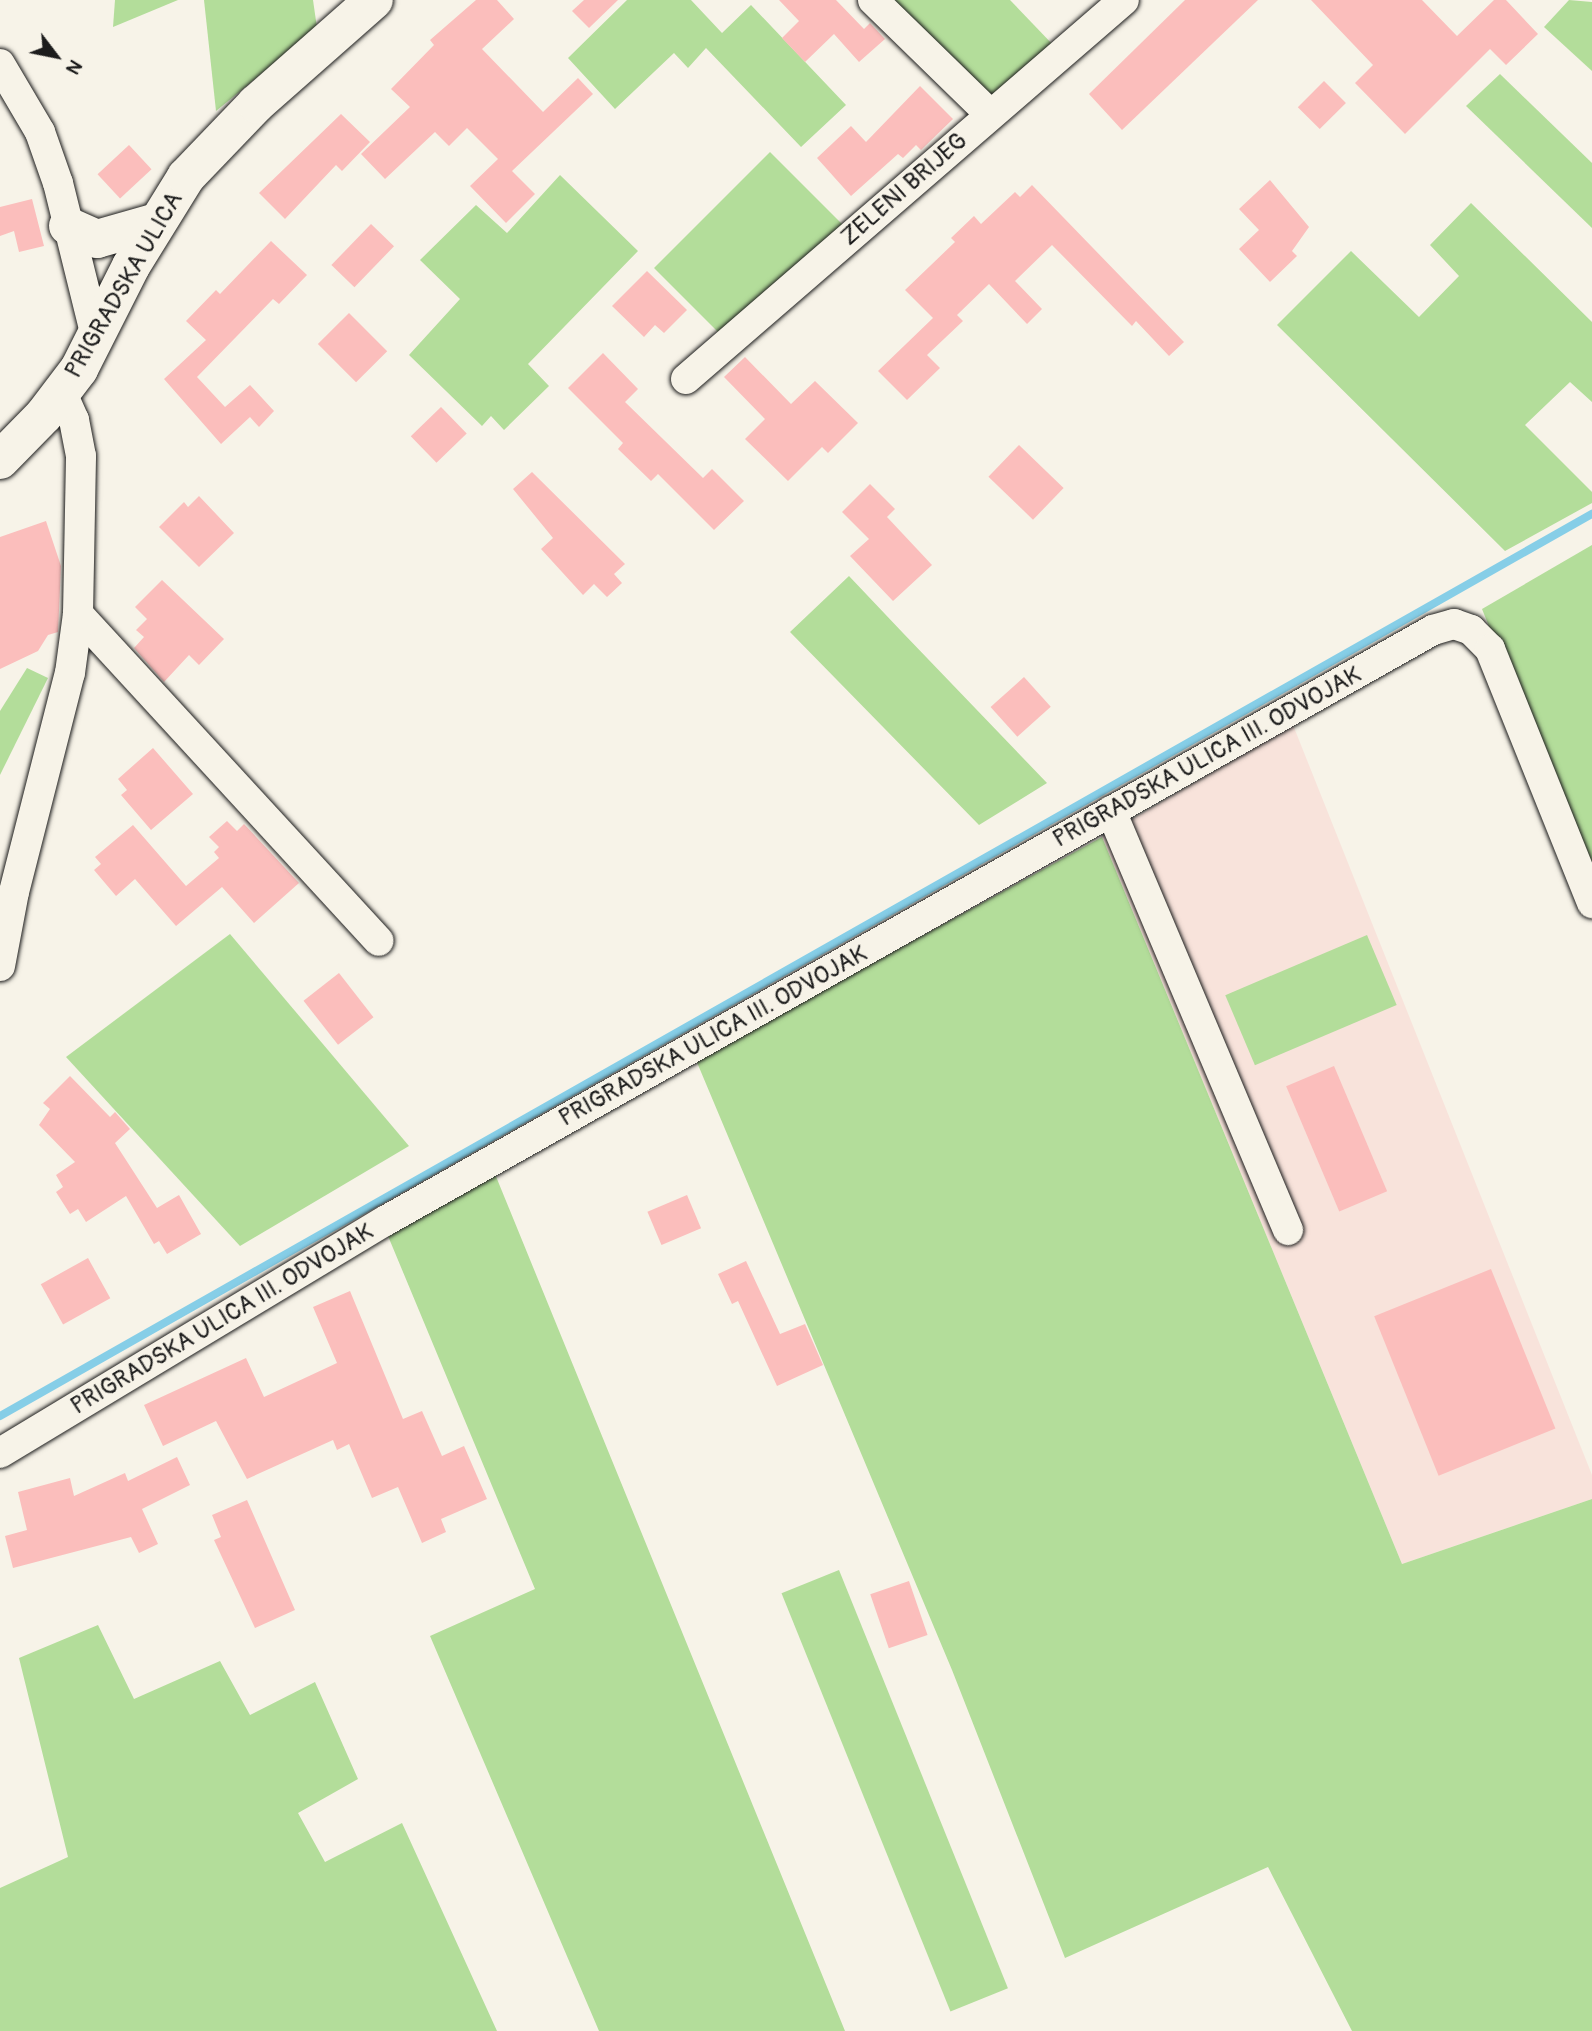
<!DOCTYPE html>
<html>
<head>
<meta charset="utf-8">
<style>
	body { margin:0 }
	#map { position:relative; width:1592px; height:2031px; overflow:hidden; background:#f7f3e8; font-family:Pangolin,sans-serif }
	div>[style] { position:absolute }
	.built>* { inset:0; background:#f8e3db }
	.green>* { inset:0; background:#b3dd9a; transform-origin:0 0 }
	.stream>* { height:8px; margin:-4px; padding:0 4px; transform-origin:4px; border-radius:4px; background:#86cee7 }
	.building>* { inset:0; background:#fbbebc; transform-origin:0 0 }
	.roads { filter:drop-shadow(0 0 2px #1c1c1c) drop-shadow(0 0 2px #1c1c1c) }
	.minor>* { height:30px; margin:-15px; padding:0 15px; transform-origin:15px; border-radius:15px; background:#f7f3e8 }
	.major>* { height:38px; margin:-19px; padding:0 19px; transform-origin:19px; border-radius:19px; background:#f7f3e8 }
	span { translate:-50% -50%; white-space:nowrap; text-align:center; line-height:1.15; -webkit-text-stroke:5px #f7f3e8; paint-order:stroke }
	.street-label { font-size:24px; color:#1c1c1c }
	.north { position:absolute; left:21px; top:21px; width:70px; height:70px; -webkit-text-stroke:5px #f7f3e8; paint-order:stroke; rotate:122deg; font-size:19px; font-weight:700; line-height:28px; text-align:center; color:#1c1c1c }
	.north::after { content:''; display:block; margin:auto; width:24px; height:32px; background:#1c1c1c; clip-path:polygon(50% 0,100% 100%,50% 72%,0 100%) }
</style>
</head>
<body>
<div id="map">
	<div class="built">
		<i style="clip-path:polygon(1293px 725px,1592px 1475px,1592px 1499px,1402px 1564px,1102px 837px)"></i>
	</div>
	<div class="green">
		<i style="clip-path:polygon(115px 0,178px 0,113px 27px)"></i>
		<i style="clip-path:polygon(204px 0,313px 0,317px 28px,216px 111px)"></i>
		<i style="clip-path:polygon(627px 0,691px 0,722px 33px,751px 5px,846px 105px,801px 147px,706px 48px,688px 68px,674px 53px,615px 109px,568px 58px)"></i>
		<i style="clip-path:polygon(892px 0,1010px 0,1056px 48px,994px 97px,974px 84px)"></i>
		<i style="clip-path:polygon(1569px 0,1592px 2px,1592px 71px,1544px 27px)"></i>
		<i style="clip-path:polygon(1500px 74px,1592px 163px,1592px 228px,1466px 106px)"></i>
		<i style="left:770px;top:152px;width:105px;height:164px;rotate:45deg"></i>
		<i style="clip-path:polygon(560px 175px,638px 251px,528px 364px,549px 386px,504px 430px,491px 416px,482px 426px,409px 355px,460px 299px,420px 260px,476px 205px,507px 233px)"></i>
		<i style="clip-path:polygon(1471px 203px,1592px 322px,1592px 402px,1570px 382px,1525px 425px,1592px 492px,1592px 503px,1505px 551px,1277px 325px,1351px 251px,1419px 317px,1459px 276px,1430px 245px)"></i>
		<i style="clip-path:polygon(1592px 545px,1592px 881px,1482px 609px)"></i>
		<i style="clip-path:polygon(849px 576px,903px 633px,1047px 783px,979px 825px,790px 632px)"></i>
		<i style="clip-path:polygon(27px 668px,48px 678px,0 775px,0 711px)"></i>
		<i style="clip-path:polygon(1102px 837px,1402px 1564px,1592px 1499px,1592px 2031px,1352px 2031px,1268px 1867px,1065px 1958px,952px 1670px,696px 1060px)"></i>
		<i style="clip-path:polygon(230px 934px,409px 1146px,240px 1246px,66px 1057px)"></i>
		<i style="left:1367px;top:935px;width:76px;height:154px;rotate:67deg"></i>
		<i style="clip-path:polygon(495px 1174px,845px 2031px,599px 2031px,430px 1636px,535px 1589px,388px 1236px)"></i>
		<i style="left:839px;top:1570px;width:451px;height:62px;rotate:68deg"></i>
		<i style="clip-path:polygon(98px 1625px,134px 1699px,220px 1661px,250px 1715px,315px 1682px,358px 1779px,298px 1813px,325px 1862px,402px 1823px,497px 2031px,0 2031px,0 1888px,68px 1857px,19px 1658px)"></i>
	</div>
	<div class="stream">
		<i style="left:0;top:1416px;width:1830px;rotate:-29.54deg"></i>
	</div>
	<div class="building">
		<i style="clip-path:polygon(476px 0,497px 0,514px 19px,482px 49px,543px 112px,578px 78px,593px 94px,512px 171px,535px 194px,506px 223px,470px 186px,498px 159px,467px 128px,449px 146px,435px 132px,385px 179px,361px 154px,410px 107px,391px 89px,434px 45px,430px 40px)"></i>
		<i style="clip-path:polygon(584px 0,618px 0,589px 28px,572px 11px)"></i>
		<i style="clip-path:polygon(779px 0,836px 0,864px 29px,870px 23px,885px 39px,859px 62px,834px 34px,805px 62px,782px 38px,799px 21px)"></i>
		<i style="clip-path:polygon(1185px 0,1258px 0,1122px 130px,1089px 94px)"></i>
		<i style="clip-path:polygon(1311px 0,1422px 0,1457px 36px,1494px 0,1506px 0,1538px 34px,1506px 65px,1490px 49px,1405px 134px,1355px 83px,1373px 65px)"></i>
		<i style="left:1324px;top:81px;width:31px;height:37px;rotate:45deg"></i>
		<i style="clip-path:polygon(920px 86px,953px 119px,921px 150px,916px 145px,903px 158px,898px 154px,851px 196px,817px 158px,851px 126px,866px 142px)"></i>
		<i style="clip-path:polygon(341px 114px,370px 142px,342px 171px,336px 165px,285px 219px,259px 193px)"></i>
		<i style="left:129px;top:145px;width:33px;height:43px;rotate:47deg"></i>
		<i style="clip-path:polygon(1270px 180px,1309px 227px,1292px 251px,1297px 256px,1270px 282px,1239px 249px,1259px 230px,1239px 209px)"></i>
		<i style="clip-path:polygon(1032px 185px,1184px 342px,1169px 356px,1136px 321px,1132px 326px,1052px 245px,1015px 281px,1042px 309px,1027px 324px,989px 284px,957px 315px,963px 321px,927px 355px,940px 368px,907px 400px,878px 371px,933px 318px,905px 290px,955px 242px,951px 238px,974px 216px,981px 224px,1015px 192px,1020px 197px)"></i>
		<i style="clip-path:polygon(32px 199px,44px 246px,19px 252px,14px 231px,0 236px,0 207px)"></i>
		<i style="left:371px;top:224px;width:32px;height:57px;rotate:44deg"></i>
		<i style="clip-path:polygon(271px 241px,307px 275px,279px 304px,273px 299px,197px 377px,225px 407px,250px 385px,274px 411px,259px 427px,250px 417px,221px 444px,164px 379px,206px 340px,186px 321px,216px 290px,220px 294px)"></i>
		<i style="clip-path:polygon(647px 271px,687px 310px,664px 333px,655px 325px,644px 337px,612px 306px)"></i>
		<i style="left:349px;top:313px;width:54px;height:44px;rotate:45deg"></i>
		<i style="clip-path:polygon(603px 353px,638px 389px,625px 402px,703px 478px,712px 469px,744px 501px,714px 530px,658px 474px,651px 481px,618px 449px,623px 443px,568px 388px)"></i>
		<i style="clip-path:polygon(745px 357px,791px 404px,815px 381px,858px 423px,828px 453px,822px 447px,788px 481px,745px 439px,765px 419px,724px 377px)"></i>
		<i style="left:441px;top:407px;width:37px;height:42px;rotate:46deg"></i>
		<i style="left:1019px;top:445px;width:62px;height:44px;rotate:44deg"></i>
		<i style="clip-path:polygon(532px 472px,625px 564px,614px 574px,622px 583px,607px 597px,594px 584px,583px 595px,541px 549px,553px 538px,513px 489px)"></i>
		<i style="clip-path:polygon(870px 484px,895px 509px,887px 517px,932px 565px,893px 601px,850px 556px,869px 539px,842px 512px)"></i>
		<i style="clip-path:polygon(199px 496px,234px 533px,199px 567px,159px 527px,184px 502px,188px 507px)"></i>
		<i style="clip-path:polygon(46px 521px,61px 566px,58px 632px,48px 635px,38px 651px,0 669px,0 537px)"></i>
		<i style="clip-path:polygon(162px 580px,224px 639px,199px 665px,189px 655px,164px 682px,134px 648px,144px 637px,136px 630px,147px 619px,135px 607px)"></i>
		<i style="left:1024px;top:677px;width:40px;height:45px;rotate:48deg"></i>
		<i style="clip-path:polygon(153px 748px,193px 794px,151px 830px,121px 795px,127px 790px,118px 779px)"></i>
		<i style="clip-path:polygon(227px 821px,237px 831px,244px 824px,299px 883px,254px 923px,222px 887px,176px 926px,135px 879px,116px 896px,94px 870px,101px 864px,95px 857px,133px 825px,186px 886px,219px 858px,214px 852px,219px 847px,209px 837px)"></i>
		<i style="left:339px;top:973px;width:56px;height:45px;rotate:52deg"></i>
		<i style="left:1334px;top:1066px;width:136px;height:52px;rotate:67deg"></i>
		<i style="clip-path:polygon(70px 1076px,110px 1117px,115px 1112px,130px 1129px,115px 1143px,157px 1208px,179px 1195px,201px 1234px,167px 1254px,159px 1241px,154px 1244px,126px 1196px,86px 1222px,78px 1209px,70px 1214px,56px 1192px,63px 1187px,56px 1175px,75px 1162px,39px 1125px,50px 1109px,43px 1103px)"></i>
		<i style="left:687px;top:1195px;width:36px;height:43px;rotate:67deg"></i>
		<i style="left:88px;top:1258px;width:46px;height:54px;rotate:61deg"></i>
		<i style="clip-path:polygon(746px 1261px,780px 1334px,805px 1324px,823px 1365px,777px 1386px,738px 1301px,732px 1304px,718px 1274px)"></i>
		<i style="left:1491px;top:1269px;width:172px;height:126px;rotate:68deg"></i>
		<i style="clip-path:polygon(350px 1291px,403px 1419px,422px 1411px,442px 1456px,464px 1446px,487px 1499px,441px 1519px,446px 1532px,422px 1543px,398px 1487px,372px 1498px,349px 1444px,337px 1450px,333px 1440px,247px 1479px,216px 1421px,163px 1446px,144px 1405px,246px 1358px,264px 1397px,337px 1363px,313px 1307px)"></i>
		<i style="clip-path:polygon(177px 1457px,190px 1485px,142px 1509px,158px 1544px,139px 1553px,131px 1537px,13px 1568px,5px 1536px,27px 1530px,18px 1492px,70px 1478px,74px 1496px,125px 1473px,128px 1481px)"></i>
		<i style="clip-path:polygon(247px 1500px,295px 1610px,255px 1628px,214px 1540px,221px 1537px,212px 1515px)"></i>
		<i style="left:909px;top:1581px;width:57px;height:41px;rotate:71deg"></i>
	</div>
	<div class="roads">
		<div class="minor">
			<i style="left:873px;top:0;width:163px;rotate:44.3deg"></i>
			<i style="left:0;top:64px;width:79px;rotate:59.5deg"></i>
			<i style="left:40px;top:132px;width:54px;rotate:70.6deg"></i>
			<i style="left:58px;top:183px;width:158px;rotate:76.1deg"></i>
			<i style="left:686px;top:379px;width:579px;rotate:-40.87deg"></i>
			<i style="left:78px;top:614px;width:444px;rotate:47.4deg"></i>
			<i style="left:1111px;top:811px;width:455px;rotate:67.1deg"></i>
			<i style="left:0;top:966px;width:75px;rotate:-79.3deg"></i>
			<i style="left:14px;top:892px;width:226px;rotate:-75.7deg"></i>
			<i style="left:70px;top:673px;width:60px;rotate:-82.3deg"></i>
			<i style="left:78px;top:614px;width:158px;rotate:-88.9deg"></i>
			<i style="left:81px;top:456px;width:37px;rotate:-101deg"></i>
			<i style="left:74px;top:420px;width:30px;rotate:-114deg"></i>
			<i style="left:0;top:1453px;width:449px;rotate:-31.1deg"></i>
			<i style="left:385px;top:1221px;width:1203px;rotate:-29.42deg"></i>
			<i style="left:1433px;top:630px;width:22px;rotate:-16deg"></i>
			<i style="left:1454px;top:624px;width:18px;rotate:19deg"></i>
			<i style="left:1471px;top:630px;width:27px;rotate:45deg"></i>
			<i style="left:1490px;top:649px;width:274px;rotate:68.1deg"></i>
		</div>
		<div class="major">
			<i style="left:68px;top:226px;width:32px;rotate:24deg"></i>
			<i style="left:97px;top:239px;width:62px;rotate:-15.8deg"></i>
			<i style="left:0;top:460px;width:63px;rotate:-45.6deg"></i>
			<i style="left:44px;top:415px;width:58px;rotate:-52.7deg"></i>
			<i style="left:79px;top:369px;width:115px;rotate:-63.2deg"></i>
			<i style="left:131px;top:266px;width:105px;rotate:-58.3deg"></i>
			<i style="left:186px;top:177px;width:101px;rotate:-46.2deg"></i>
			<i style="left:256px;top:104px;width:157px;rotate:-41.4deg"></i>
		</div>
	</div>
	<div class="street-label">
		<span style="left:904px;top:189px;rotate:-41deg">ZELENI BRIJEG</span>
		<span style="left:124px;top:285px;rotate:-60deg">PRIGRADSKA ULICA</span>
		<span style="left:1207px;top:757px;rotate:-29deg">PRIGRADSKA ULICA III. ODVOJAK</span>
		<span style="left:713px;top:1036px;rotate:-29deg">PRIGRADSKA ULICA III. ODVOJAK</span>
		<span style="left:222px;top:1319px;rotate:-31deg">PRIGRADSKA ULICA III. ODVOJAK</span>
	</div>
	<div class="north">N</div>
</div>
</body>
</html>
